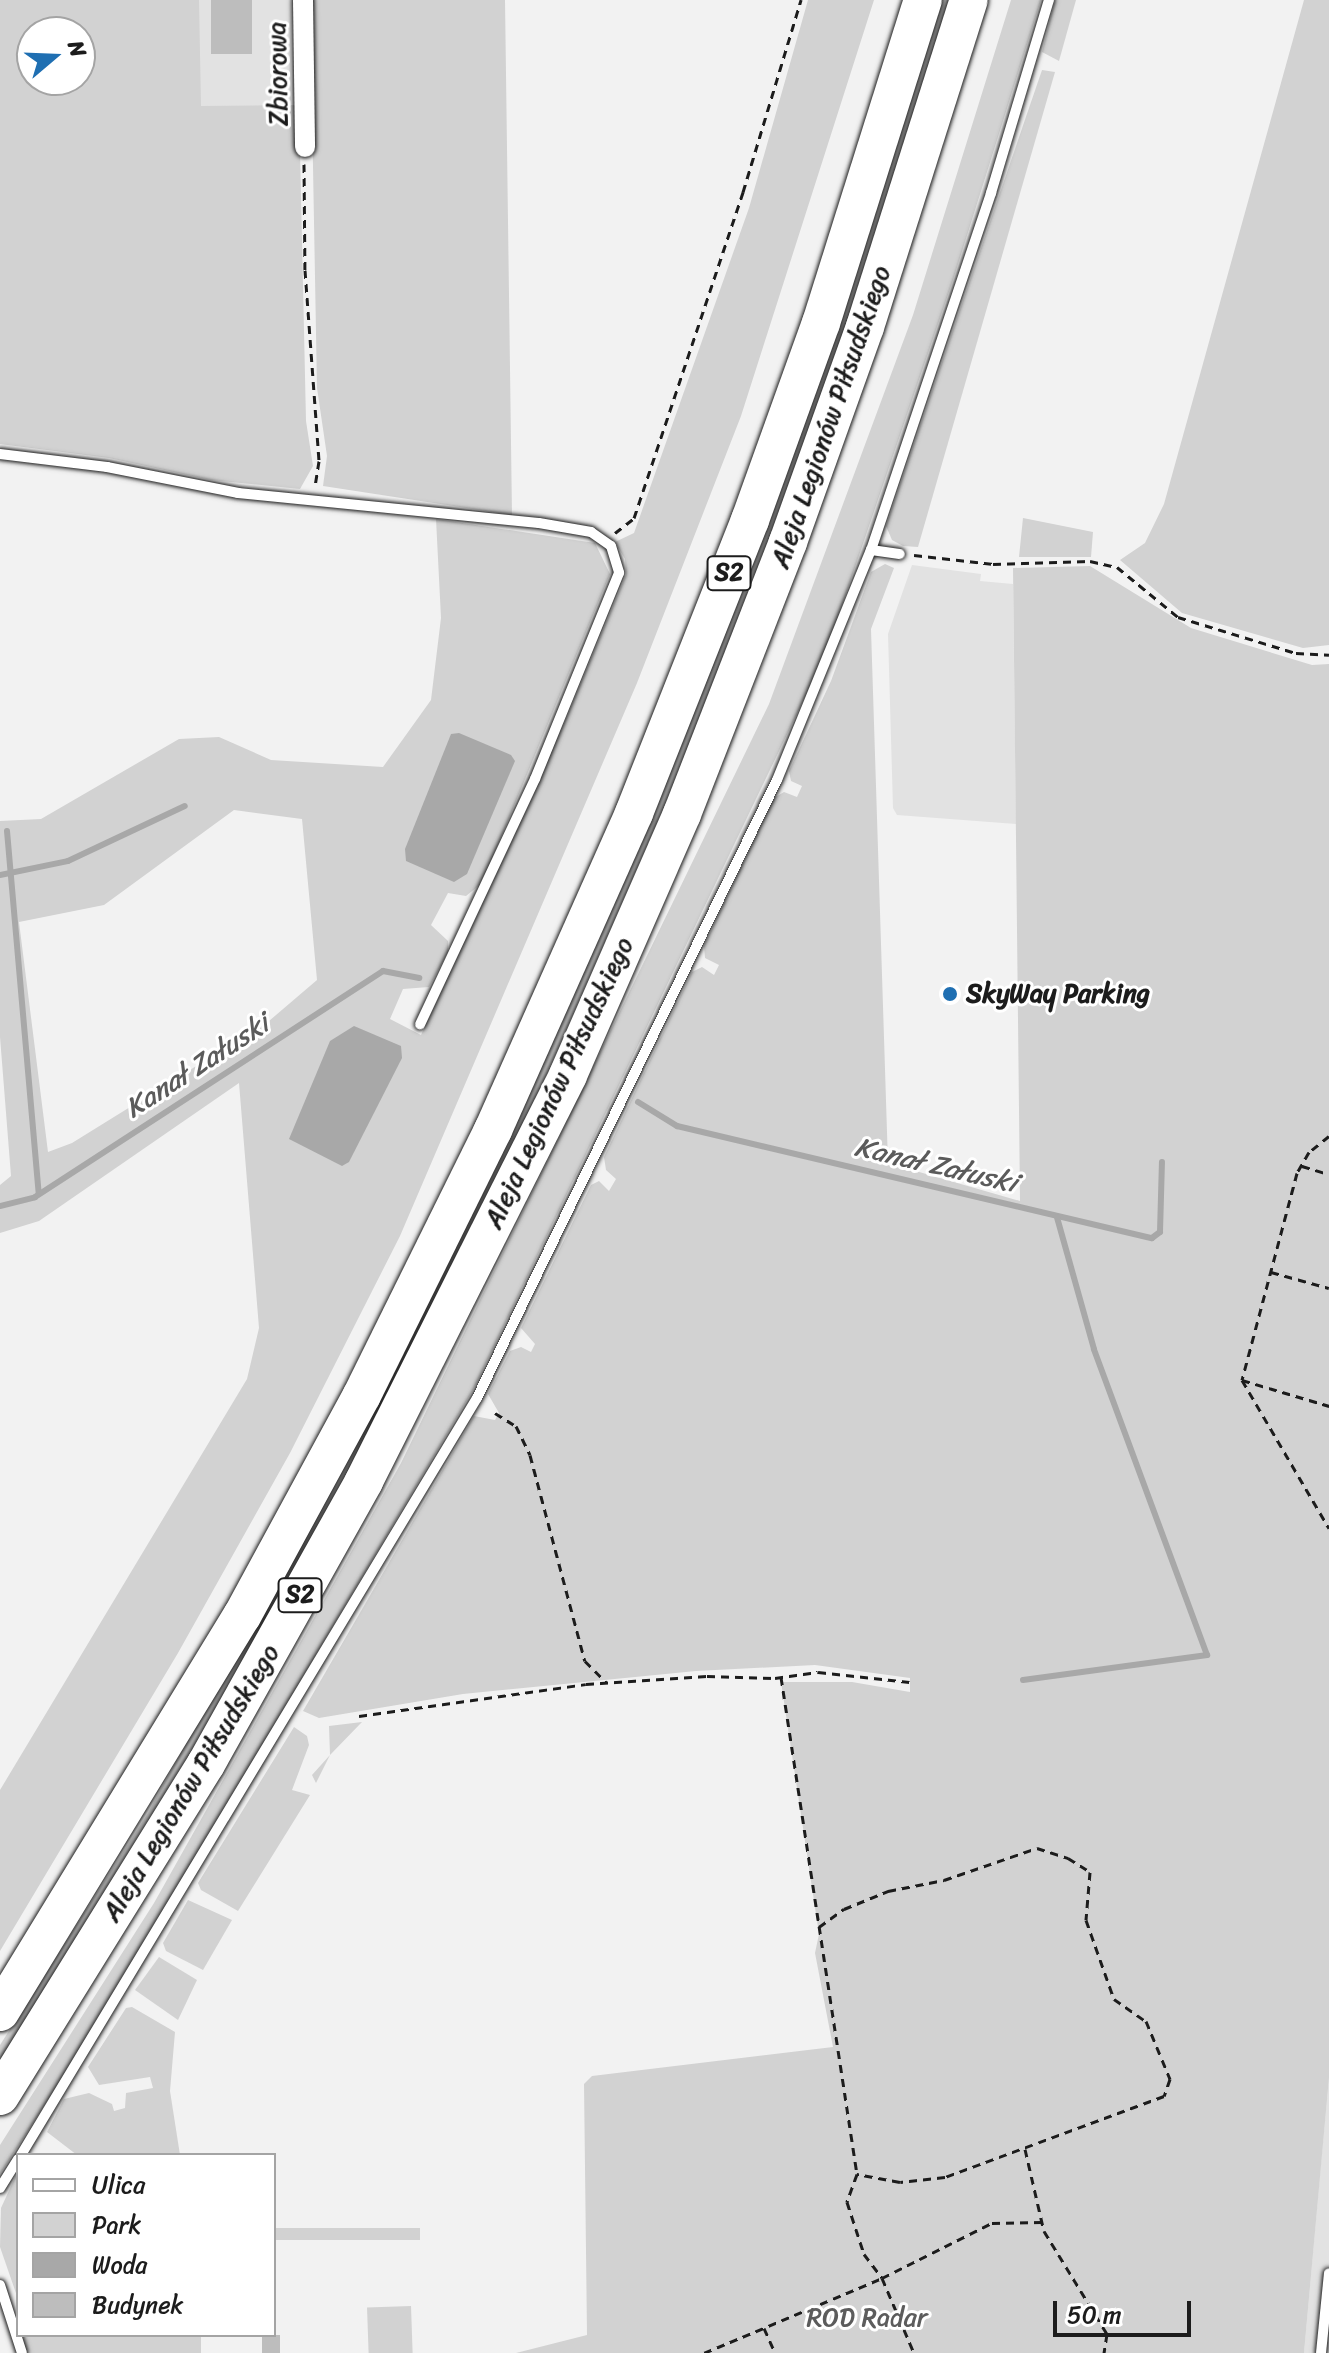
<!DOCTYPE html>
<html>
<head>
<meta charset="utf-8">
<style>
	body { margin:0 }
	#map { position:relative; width:1329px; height:2353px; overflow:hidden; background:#f2f2f2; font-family:Sriracha,sans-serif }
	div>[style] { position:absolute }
	.built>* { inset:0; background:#e2e2e2; transform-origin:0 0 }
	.green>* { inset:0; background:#d2d2d2; transform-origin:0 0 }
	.water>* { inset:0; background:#a8a8a8 }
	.stream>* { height:6px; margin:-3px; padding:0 3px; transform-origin:3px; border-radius:3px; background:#a8a8a8 }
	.building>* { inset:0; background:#bdbdbd; transform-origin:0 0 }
	.path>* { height:3px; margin-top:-1.5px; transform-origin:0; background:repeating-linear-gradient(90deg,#1c1c1c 0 8px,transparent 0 14px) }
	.roads { filter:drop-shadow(0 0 2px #1c1c1c) drop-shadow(0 0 2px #1c1c1c) }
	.lane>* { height:10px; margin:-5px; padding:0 5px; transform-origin:5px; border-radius:5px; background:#fff }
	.street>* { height:20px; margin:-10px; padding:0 10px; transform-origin:10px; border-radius:10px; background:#fff }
	.highway>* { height:38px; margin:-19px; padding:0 19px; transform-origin:19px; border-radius:19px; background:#fff }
	.dots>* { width:22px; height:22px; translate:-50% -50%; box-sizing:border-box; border:4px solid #fff; border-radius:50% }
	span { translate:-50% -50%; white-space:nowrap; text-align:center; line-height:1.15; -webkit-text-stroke:6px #fff; paint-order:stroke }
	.shield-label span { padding:2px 6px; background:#fff; border:2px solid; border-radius:6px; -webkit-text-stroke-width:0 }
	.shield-label { font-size:24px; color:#1c1c1c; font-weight:700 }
	.street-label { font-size:26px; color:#1c1c1c }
	.poi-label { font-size:26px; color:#1c1c1c; font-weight:700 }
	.left { translate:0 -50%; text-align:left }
	.park-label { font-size:26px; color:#5c5c5c }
	.water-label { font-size:28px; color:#5b5b5b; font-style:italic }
	.legend { position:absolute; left:16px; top:2153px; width:260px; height:184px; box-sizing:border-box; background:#fff; border:2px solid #a4a4a4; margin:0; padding:10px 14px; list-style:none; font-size:24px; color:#1c1c1c }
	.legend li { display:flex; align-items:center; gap:16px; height:40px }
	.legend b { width:40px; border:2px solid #a4a4a4 }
	.north { position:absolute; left:16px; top:16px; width:80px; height:80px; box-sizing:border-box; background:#fff; border:2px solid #a4a4a4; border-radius:50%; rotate:71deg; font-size:22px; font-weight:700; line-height:32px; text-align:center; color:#1c1c1c }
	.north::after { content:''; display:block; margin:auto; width:28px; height:36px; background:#1f6fb2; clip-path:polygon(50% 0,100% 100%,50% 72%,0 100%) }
	.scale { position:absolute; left:1053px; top:2301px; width:138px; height:36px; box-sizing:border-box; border:4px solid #1c1c1c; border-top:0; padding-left:10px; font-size:24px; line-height:28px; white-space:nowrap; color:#1c1c1c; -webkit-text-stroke:6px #fff; paint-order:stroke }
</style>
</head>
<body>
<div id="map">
	<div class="built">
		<i style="left:199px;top:0;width:92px;height:106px"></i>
		<i style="clip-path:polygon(912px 565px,981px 574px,980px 581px,1013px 584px,1016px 824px,897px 815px,893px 808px,888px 634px)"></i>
		<i style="clip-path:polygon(1329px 2078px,1329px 2353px,1304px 2353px,1321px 2164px)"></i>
	</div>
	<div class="green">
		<i style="clip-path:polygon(evenodd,0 0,199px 0,201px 106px,299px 105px,306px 421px,313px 466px,300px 489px,211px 480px,109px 458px,0 444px,0 0,32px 32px,80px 32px,80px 80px,32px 80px,32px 32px)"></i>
		<i style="clip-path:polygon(310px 0,505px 0,512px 515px,323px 486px,327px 456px,317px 388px)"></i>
		<i style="clip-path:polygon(evenodd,808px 0,874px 0,741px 416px,637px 683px,400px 1236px,290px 1453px,178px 1653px,0 1951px,0 1790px,247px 1379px,259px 1328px,239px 1083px,39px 1221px,0 1233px,0 1185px,11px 1176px,0 1037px,0 821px,41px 819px,179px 739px,219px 737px,271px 760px,383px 767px,431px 700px,441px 618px,436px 519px,595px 543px,610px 574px,482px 883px,466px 896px,448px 893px,431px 925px,448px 941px,448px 952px,429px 987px,403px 989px,390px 1019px,421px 1035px,566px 719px,626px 575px,625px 559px,615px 542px,634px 533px,749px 208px,808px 0,234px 810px,302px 819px,317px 980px,269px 1021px,72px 1143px,48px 1152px,19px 922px,104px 905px,234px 810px)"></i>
		<i style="clip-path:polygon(939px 0,949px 0,844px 342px,697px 731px,535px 1101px,380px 1415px,196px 1747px,0 2064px,0 2045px,148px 1813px,454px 1252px)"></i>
		<i style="clip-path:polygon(1011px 0,1041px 0,953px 280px,825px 655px,473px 1390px,93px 2030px,0 2174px,0 2145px,154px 1903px,401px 1463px,769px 704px,913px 315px)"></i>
		<i style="clip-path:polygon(1055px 0,1076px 0,1059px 61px,1042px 52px)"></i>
		<i style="clip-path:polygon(1304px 0,1329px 0,1329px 645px,1303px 648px,1182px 613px,1120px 560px,1145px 543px,1164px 504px)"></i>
		<i style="clip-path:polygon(1042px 70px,1055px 72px,918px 547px,903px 546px,892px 540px,886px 526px)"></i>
		<i style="clip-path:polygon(1023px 518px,1093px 532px,1091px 557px,1019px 557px)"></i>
		<i style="clip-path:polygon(885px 564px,894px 568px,871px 629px,888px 1163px,1020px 1201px,1013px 568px,1090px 566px,1191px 628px,1312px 665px,1329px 664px,1329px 2078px,1304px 2353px,516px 2353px,587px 2335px,584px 2084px,592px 2076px,833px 2047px,815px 1953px,819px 1934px,781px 1682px,852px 1682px,910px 1692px,910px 1678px,815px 1665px,696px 1671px,463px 1694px,319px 1718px,303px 1711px,474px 1416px,495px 1420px,499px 1413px,488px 1394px,510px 1351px,521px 1347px,531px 1352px,535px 1344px,521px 1328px,591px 1185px,599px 1181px,609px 1191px,616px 1179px,606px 1170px,604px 1157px,692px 972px,702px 967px,714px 975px,719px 965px,705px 958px,704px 946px,774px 798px,784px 792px,797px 797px,802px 786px,791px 781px,789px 771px,831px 681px,871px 572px)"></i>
		<i style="clip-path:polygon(362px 1722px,330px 1755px,316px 1783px,312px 1775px,330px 1755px,329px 1726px)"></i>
		<i style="clip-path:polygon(294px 1727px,307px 1736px,309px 1745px,292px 1790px,310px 1795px,238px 1911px,201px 1890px,198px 1883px)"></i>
		<i style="clip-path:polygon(188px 1900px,232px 1920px,203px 1970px,166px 1951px,163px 1943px)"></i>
		<i style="clip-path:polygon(159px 1957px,197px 1980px,178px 2020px,135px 1990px)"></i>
		<i style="clip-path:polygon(132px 2007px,175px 2032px,170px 2091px,180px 2155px,77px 2155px,47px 2132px,64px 2099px,89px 2093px,112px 2104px,114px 2111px,125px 2108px,126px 2093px,153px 2088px,150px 2077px,99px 2085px,88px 2067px,126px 2008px)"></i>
		<i style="clip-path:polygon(18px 2171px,18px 2299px,0 2247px,1px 2208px)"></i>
		<i style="left:420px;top:2228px;width:12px;height:147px;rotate:90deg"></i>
		<i style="left:411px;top:2306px;width:47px;height:44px;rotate:88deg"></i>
		<i style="left:22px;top:2335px;width:179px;height:20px"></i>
	</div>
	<div class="water">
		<i style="clip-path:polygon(459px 733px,511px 755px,515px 761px,467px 874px,454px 882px,406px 861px,405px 849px,451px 734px)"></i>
		<i style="clip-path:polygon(354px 1026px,401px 1046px,402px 1058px,349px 1162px,342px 1166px,289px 1139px,330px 1041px)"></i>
	</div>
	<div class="stream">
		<i style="left:7px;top:831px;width:364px;rotate:85deg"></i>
		<i style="left:0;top:875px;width:69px;rotate:-11.6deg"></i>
		<i style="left:68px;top:861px;width:129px;rotate:-25.2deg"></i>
		<i style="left:638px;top:1102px;width:46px;rotate:31.6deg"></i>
		<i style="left:677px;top:1126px;width:488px;rotate:13.3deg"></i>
		<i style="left:1152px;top:1238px;width:10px;rotate:-37deg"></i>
		<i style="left:1160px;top:1232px;width:70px;rotate:-88.4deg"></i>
		<i style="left:0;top:1206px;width:36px;rotate:-14deg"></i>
		<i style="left:35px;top:1197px;width:415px;rotate:-33deg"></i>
		<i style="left:383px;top:971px;width:37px;rotate:11deg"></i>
		<i style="left:1023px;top:1680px;width:186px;rotate:-7.7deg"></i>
		<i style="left:1207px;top:1655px;width:326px;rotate:-110.3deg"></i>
		<i style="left:1094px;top:1349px;width:137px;rotate:-105.7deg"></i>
	</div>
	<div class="building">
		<i style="left:211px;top:0;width:41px;height:54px"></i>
		<i style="left:262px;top:2335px;width:18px;height:18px"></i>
	</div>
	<div class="path">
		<i style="left:304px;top:164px;width:106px;rotate:89.5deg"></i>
		<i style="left:305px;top:270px;width:192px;rotate:85.8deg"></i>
		<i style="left:319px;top:461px;width:26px;rotate:99deg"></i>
		<i style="left:615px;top:533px;width:24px;rotate:-38deg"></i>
		<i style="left:634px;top:518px;width:344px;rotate:-71.5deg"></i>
		<i style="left:743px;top:192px;width:201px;rotate:-73.2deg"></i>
		<i style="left:914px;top:555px;width:80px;rotate:6.5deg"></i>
		<i style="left:993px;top:564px;width:97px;rotate:-1.8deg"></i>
		<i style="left:1090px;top:561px;width:28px;rotate:13deg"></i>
		<i style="left:1117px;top:567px;width:79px;rotate:39.3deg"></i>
		<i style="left:1178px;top:617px;width:123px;rotate:17deg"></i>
		<i style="left:1296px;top:653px;width:33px;rotate:3deg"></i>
		<i style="left:1329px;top:1136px;width:26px;rotate:141deg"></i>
		<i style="left:1309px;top:1152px;width:24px;rotate:120deg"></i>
		<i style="left:1297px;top:1173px;width:214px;rotate:104.9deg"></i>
		<i style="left:1242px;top:1380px;width:172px;rotate:59.6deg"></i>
		<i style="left:1302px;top:1166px;width:28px;rotate:17deg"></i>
		<i style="left:1271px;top:1272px;width:60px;rotate:15.4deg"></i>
		<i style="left:1242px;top:1380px;width:91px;rotate:16.6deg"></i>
		<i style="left:495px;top:1413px;width:25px;rotate:32deg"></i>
		<i style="left:516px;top:1426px;width:32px;rotate:64deg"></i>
		<i style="left:530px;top:1455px;width:213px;rotate:75.1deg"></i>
		<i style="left:585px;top:1661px;width:30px;rotate:45deg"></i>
		<i style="left:781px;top:1677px;width:503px;rotate:81.31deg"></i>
		<i style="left:857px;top:2174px;width:30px;rotate:110deg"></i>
		<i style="left:847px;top:2202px;width:55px;rotate:71.9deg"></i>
		<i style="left:864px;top:2254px;width:30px;rotate:53deg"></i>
		<i style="left:882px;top:2278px;width:82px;rotate:66.9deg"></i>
		<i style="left:359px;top:1716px;width:229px;rotate:-8deg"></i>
		<i style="left:586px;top:1684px;width:121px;rotate:-3.8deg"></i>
		<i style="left:707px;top:1676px;width:68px;rotate:1.7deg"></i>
		<i style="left:775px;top:1678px;width:43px;rotate:-7.9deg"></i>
		<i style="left:818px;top:1672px;width:92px;rotate:6.3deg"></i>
		<i style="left:819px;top:1927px;width:31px;rotate:-36deg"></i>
		<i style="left:844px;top:1909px;width:48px;rotate:-22.2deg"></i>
		<i style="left:888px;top:1891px;width:57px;rotate:-11.1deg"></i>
		<i style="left:944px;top:1880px;width:98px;rotate:-19deg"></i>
		<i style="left:1037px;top:1848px;width:33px;rotate:18deg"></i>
		<i style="left:1068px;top:1858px;width:26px;rotate:32deg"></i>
		<i style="left:1090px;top:1872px;width:48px;rotate:94.8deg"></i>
		<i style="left:1086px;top:1920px;width:84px;rotate:70.5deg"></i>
		<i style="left:1114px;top:1999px;width:39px;rotate:35deg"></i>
		<i style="left:1146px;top:2021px;width:63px;rotate:67.5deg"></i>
		<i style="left:1170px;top:2079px;width:18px;rotate:109deg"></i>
		<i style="left:1164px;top:2096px;width:233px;rotate:159.7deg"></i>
		<i style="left:945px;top:2177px;width:45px;rotate:173.7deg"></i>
		<i style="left:900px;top:2182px;width:44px;rotate:-169.5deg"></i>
		<i style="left:1025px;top:2149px;width:84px;rotate:77deg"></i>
		<i style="left:1044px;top:2231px;width:121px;rotate:58.5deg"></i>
		<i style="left:1107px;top:2334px;width:19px;rotate:99deg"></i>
		<i style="left:764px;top:2328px;width:27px;rotate:66deg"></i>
		<i style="left:704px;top:2353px;width:193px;rotate:-22.8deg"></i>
		<i style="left:882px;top:2278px;width:123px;rotate:-26.6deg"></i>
		<i style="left:992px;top:2223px;width:50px;rotate:-1.1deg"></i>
	</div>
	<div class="roads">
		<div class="lane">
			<i style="left:0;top:454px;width:108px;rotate:6.9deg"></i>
			<i style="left:107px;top:467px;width:134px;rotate:11.2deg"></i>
			<i style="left:238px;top:493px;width:302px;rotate:5.7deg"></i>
			<i style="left:539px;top:523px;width:53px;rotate:9.8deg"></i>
			<i style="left:591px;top:532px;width:24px;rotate:35deg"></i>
			<i style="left:611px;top:546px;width:28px;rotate:73deg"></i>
			<i style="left:619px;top:573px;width:222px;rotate:112.2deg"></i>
			<i style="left:535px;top:779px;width:271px;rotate:115.1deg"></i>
			<i style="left:871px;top:550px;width:29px;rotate:8deg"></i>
			<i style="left:21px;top:2155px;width:884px;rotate:-58.94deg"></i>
			<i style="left:477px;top:1398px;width:687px;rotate:-64.11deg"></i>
			<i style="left:777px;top:780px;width:248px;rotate:-67.8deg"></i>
			<i style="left:871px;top:550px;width:377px;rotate:-71.4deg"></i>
			<i style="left:991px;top:193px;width:202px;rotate:-73.3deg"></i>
			<i style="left:0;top:2188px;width:34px;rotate:-58deg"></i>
			<i style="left:0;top:2285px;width:71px;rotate:72.1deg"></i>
			<i style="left:1321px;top:2353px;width:80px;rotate:-84.3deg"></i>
		</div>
		<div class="street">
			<i style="left:303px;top:0;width:147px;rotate:89.2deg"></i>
		</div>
		<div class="highway">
			<i style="left:0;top:2012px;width:464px;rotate:-58.6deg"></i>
			<i style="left:242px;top:1616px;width:251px;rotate:-61.5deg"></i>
			<i style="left:362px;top:1395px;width:296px;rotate:-63.7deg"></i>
			<i style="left:493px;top:1130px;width:347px;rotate:-66deg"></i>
			<i style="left:634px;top:813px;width:315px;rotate:-68.4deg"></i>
			<i style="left:750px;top:520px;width:209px;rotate:-70.2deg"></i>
			<i style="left:821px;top:323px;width:339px;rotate:-72.5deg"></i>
			<i style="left:0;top:2096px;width:391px;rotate:-58.2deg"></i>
			<i style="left:206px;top:1764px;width:324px;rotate:-60.8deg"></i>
			<i style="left:364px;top:1481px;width:454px;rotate:-63.3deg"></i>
			<i style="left:568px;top:1075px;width:285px;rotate:-66.4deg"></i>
			<i style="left:682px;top:814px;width:292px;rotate:-68.7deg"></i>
			<i style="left:788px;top:542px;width:228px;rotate:-70.3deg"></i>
			<i style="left:865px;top:327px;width:343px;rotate:-72.4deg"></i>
		</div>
	</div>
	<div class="dots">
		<i style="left:950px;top:994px;background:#1f6fb2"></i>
	</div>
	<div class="shield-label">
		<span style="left:729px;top:573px">S2</span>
		<span style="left:300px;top:1595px">S2</span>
	</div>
	<div class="street-label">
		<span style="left:278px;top:74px;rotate:-91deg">Zbiorowa</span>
		<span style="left:831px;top:417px;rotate:-71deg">Aleja Legionów Piłsudskiego</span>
		<span style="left:559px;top:1083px;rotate:-65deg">Aleja Legionów Piłsudskiego</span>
		<span style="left:191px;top:1783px;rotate:-59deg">Aleja Legionów Piłsudskiego</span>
	</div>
	<div class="poi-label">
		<span class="left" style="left:966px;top:994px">SkyWay Parking</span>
	</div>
	<div class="park-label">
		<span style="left:867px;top:2318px">ROD Radar</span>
	</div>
	<div class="water-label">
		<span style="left:197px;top:1066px;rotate:-33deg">Kanał Załuski</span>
		<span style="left:936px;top:1165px;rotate:13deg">Kanał Załuski</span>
	</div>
	<ul class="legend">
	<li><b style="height:10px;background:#fff"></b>Ulica</li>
	<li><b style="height:22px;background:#d2d2d2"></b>Park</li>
	<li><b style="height:22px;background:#a8a8a8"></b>Woda</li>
	<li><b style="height:22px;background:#bdbdbd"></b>Budynek</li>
	</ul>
	<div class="north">N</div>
	<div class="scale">50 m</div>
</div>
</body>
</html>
